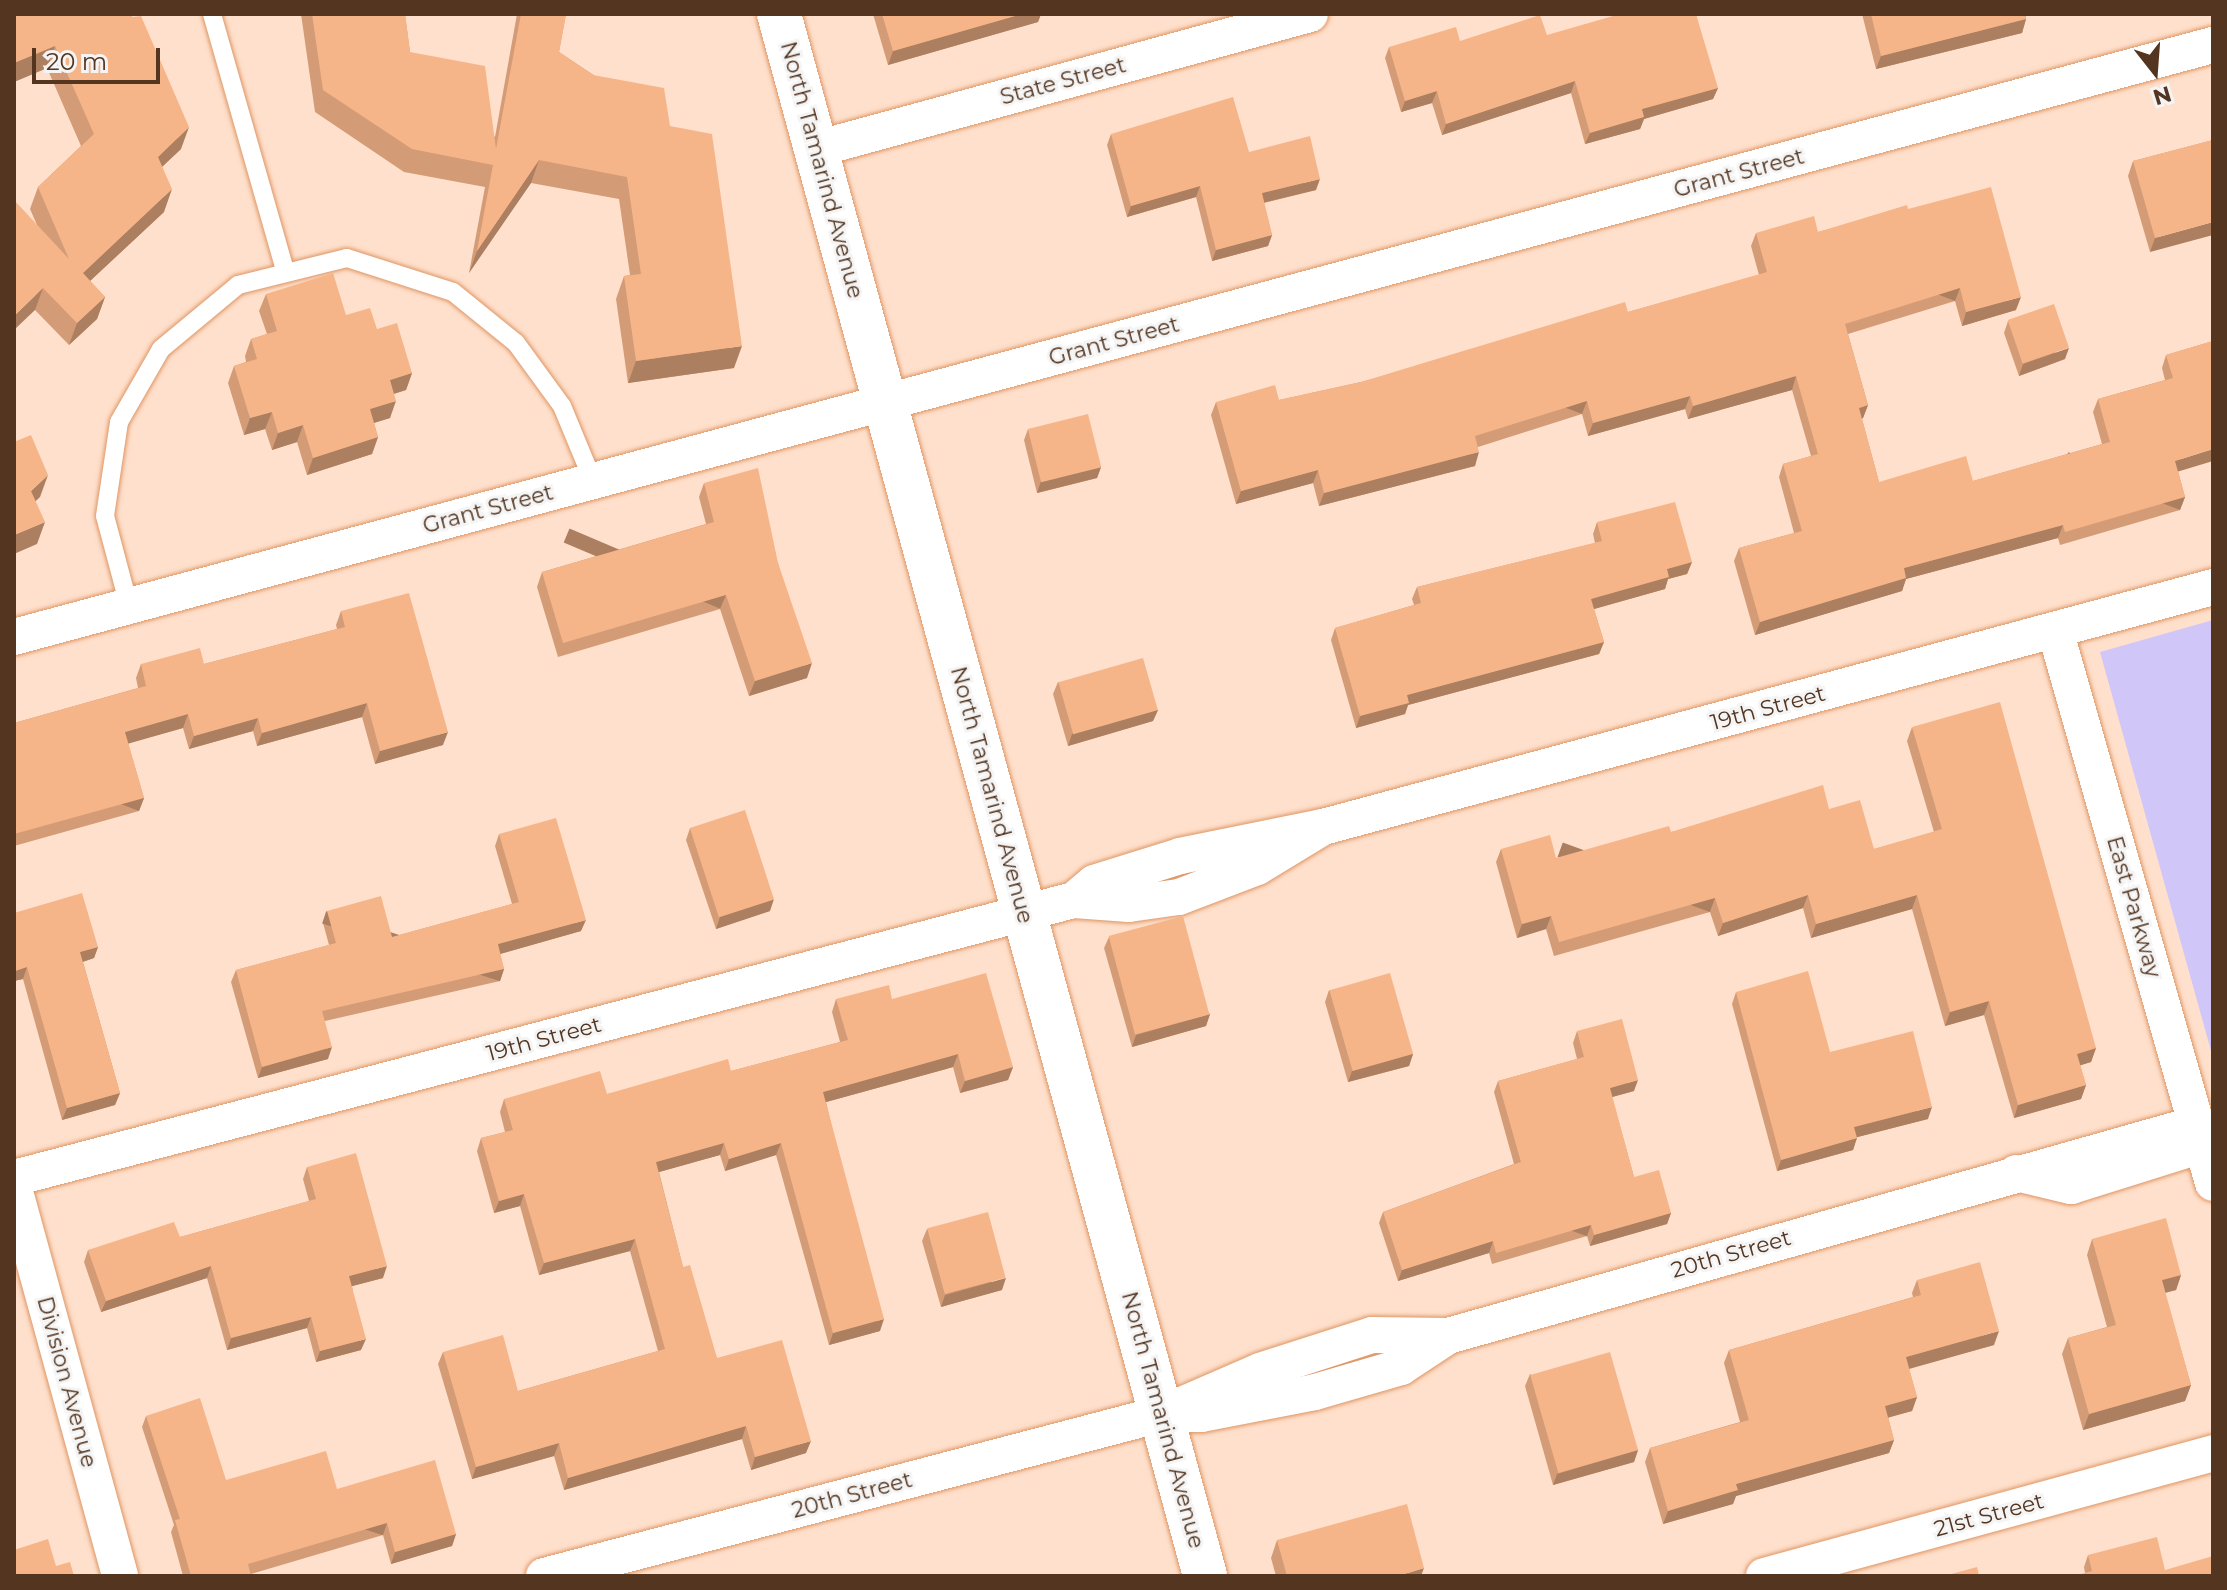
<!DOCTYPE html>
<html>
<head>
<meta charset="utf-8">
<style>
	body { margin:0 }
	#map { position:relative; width:2227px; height:1590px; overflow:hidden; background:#ffe0cc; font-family:Montserrat,sans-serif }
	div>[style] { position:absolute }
	.green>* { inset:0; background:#d1c6f8 }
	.roads { filter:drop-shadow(0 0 2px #de9664) drop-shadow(0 0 2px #de9664) }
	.service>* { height:18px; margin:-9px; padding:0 9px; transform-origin:9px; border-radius:9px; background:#fff }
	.minor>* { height:36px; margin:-18px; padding:0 18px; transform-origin:18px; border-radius:18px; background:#fff }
	.tertiary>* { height:44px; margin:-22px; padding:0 22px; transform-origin:22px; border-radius:22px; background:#fff }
	.wall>* { inset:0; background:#d49c76 }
	.shaded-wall>* { inset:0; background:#ac7f60; transform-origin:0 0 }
	.building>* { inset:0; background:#f6b589; transform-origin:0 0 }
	span { translate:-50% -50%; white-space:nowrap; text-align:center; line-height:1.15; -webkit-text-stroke:6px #f4f4f4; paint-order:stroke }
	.street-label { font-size:22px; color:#533520 }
	.frame { position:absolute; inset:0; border:16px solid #533520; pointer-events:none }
	.north { position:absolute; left:2115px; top:32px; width:80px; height:80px; -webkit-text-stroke:6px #f4f4f4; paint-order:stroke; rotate:163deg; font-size:22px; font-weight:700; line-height:32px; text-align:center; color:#533520 }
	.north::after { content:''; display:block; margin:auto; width:28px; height:36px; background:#533520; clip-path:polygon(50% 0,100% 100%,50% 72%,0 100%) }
	.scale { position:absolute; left:32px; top:48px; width:128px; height:36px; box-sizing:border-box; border:4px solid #533520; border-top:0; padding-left:10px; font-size:24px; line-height:28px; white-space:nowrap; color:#533520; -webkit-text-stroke:6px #f4f4f4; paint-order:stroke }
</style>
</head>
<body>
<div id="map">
	<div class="green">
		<i style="clip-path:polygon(2213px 620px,2213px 1058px,2100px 652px)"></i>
	</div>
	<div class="roads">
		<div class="service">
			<i style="left:212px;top:14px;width:269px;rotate:74.1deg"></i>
			<i style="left:129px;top:606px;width:93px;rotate:-104.9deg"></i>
			<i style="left:105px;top:516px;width:95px;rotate:-81.5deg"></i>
			<i style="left:119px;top:422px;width:84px;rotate:-60.1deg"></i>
			<i style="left:161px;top:349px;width:100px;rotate:-39.7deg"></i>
			<i style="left:238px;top:285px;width:112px;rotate:-13.9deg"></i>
			<i style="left:347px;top:258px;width:111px;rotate:17.8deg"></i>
			<i style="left:453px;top:292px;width:81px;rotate:39deg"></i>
			<i style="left:516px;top:343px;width:78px;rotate:53.9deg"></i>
			<i style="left:562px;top:406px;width:81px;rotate:67.5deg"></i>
		</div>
		<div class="minor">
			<i style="left:816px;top:149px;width:512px;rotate:-15.28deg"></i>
			<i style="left:2055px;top:630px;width:575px;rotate:74.05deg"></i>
			<i style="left:14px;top:637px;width:2277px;rotate:-15.07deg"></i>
			<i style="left:1074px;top:900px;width:26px;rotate:-40deg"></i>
			<i style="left:1094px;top:883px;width:90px;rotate:-17.4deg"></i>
			<i style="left:1180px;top:856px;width:146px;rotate:-11.5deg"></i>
			<i style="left:1323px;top:827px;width:922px;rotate:-15.09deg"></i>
			<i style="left:2016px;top:1173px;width:57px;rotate:13.3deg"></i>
			<i style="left:2071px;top:1186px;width:137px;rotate:-17.4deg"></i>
			<i style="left:14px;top:1178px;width:1096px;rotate:-14.7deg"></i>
			<i style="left:1074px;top:900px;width:55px;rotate:4.2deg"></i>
			<i style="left:1129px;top:904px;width:50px;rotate:-8deg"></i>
			<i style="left:1179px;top:897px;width:84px;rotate:-21deg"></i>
			<i style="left:1257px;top:867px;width:77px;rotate:-31.2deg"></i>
			<i style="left:14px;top:1188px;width:402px;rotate:74.7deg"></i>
			<i style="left:1161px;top:1414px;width:40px"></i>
			<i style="left:1201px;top:1414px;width:116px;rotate:-10.9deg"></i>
			<i style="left:1315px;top:1392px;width:90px;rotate:-16.2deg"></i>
			<i style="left:1401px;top:1367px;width:56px;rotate:-33.4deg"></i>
			<i style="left:1448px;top:1336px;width:777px;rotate:-15.82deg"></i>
			<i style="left:544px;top:1576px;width:638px;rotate:-14.71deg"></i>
			<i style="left:1161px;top:1414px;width:108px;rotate:-23.5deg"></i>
			<i style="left:1260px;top:1371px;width:118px;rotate:-17.8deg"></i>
			<i style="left:1372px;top:1335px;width:76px;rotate:0.8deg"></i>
			<i style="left:1764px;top:1576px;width:466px;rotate:-15.3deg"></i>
		</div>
		<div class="tertiary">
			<i style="left:779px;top:14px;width:1619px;rotate:74.74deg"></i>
		</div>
	</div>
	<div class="wall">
		<i style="clip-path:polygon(14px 14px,131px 14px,181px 149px,162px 167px,164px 212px,90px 281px,105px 297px,97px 319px,69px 345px,35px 310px,37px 225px,30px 209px,38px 187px,81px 146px,47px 68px,14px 82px)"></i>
		<i style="clip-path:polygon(301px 14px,405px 14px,410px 52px,495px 137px,517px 14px,566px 14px,559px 52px,670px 126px,734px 368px,628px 383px,616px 299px,624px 276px,630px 275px,619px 199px,531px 183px,469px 273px,485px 187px,404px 172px,315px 112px)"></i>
		<i style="clip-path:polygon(873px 14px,1041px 14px,1038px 22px,888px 65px)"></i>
		<i style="clip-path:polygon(1862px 14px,2033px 14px,2026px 16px,2026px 19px,2022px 33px,1876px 69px)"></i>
		<i style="clip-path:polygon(1547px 35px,1718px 88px,1713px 99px,1644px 119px,1640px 129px,1585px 144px,1571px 93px,1442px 135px,1432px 103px,1401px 112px,1385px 58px,1389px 47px)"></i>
		<i style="clip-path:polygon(1111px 134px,1249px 152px,1316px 190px,1264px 203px,1272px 235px,1268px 246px,1212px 261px,1196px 197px,1127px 217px,1107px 145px)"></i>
		<i style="clip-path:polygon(2213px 140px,2150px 252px,2128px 176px,2133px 161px)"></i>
		<i style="clip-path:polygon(1908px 209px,2016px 310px,1962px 326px,1955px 301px,1848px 334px,1868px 405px,1863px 418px,1862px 419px,1879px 482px,1973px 481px,2102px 444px,2093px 412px,2098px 399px,2165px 380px,2162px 368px,2166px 355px,2213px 341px,2178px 471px,2185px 497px,2180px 510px,2060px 545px,2058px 538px,1906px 579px,1902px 591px,1755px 635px,1734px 561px,1739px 548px,1794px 533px,1779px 477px,1783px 464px,1811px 456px,1792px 390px,1688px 419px,1685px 409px,1588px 436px,1582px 414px,1478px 447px,1475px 466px,1319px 506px,1313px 483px,1236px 504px,1211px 415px,1216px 402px,1279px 400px,1361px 382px,1628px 312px,1759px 275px,1751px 246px,1756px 233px,1818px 232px)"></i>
		<i style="clip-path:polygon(266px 294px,346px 315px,377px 329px,412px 373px,406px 390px,394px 394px,390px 418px,374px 423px,378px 437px,372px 454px,307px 475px,297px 442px,272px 450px,265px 429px,244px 435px,228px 383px,234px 366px,246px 362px,245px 356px,251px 339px,267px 334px,259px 311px)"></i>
		<i style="clip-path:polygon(2008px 321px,2065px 359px,2019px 376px,2004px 333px)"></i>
		<i style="clip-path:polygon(1028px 429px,1101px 467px,1097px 478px,1037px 493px,1024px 440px)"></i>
		<i style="clip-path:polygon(704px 483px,778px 563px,807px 678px,749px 696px,720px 609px,558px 657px,537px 587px,542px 572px,706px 524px,699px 497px)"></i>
		<i style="clip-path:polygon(1597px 522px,1692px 562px,1687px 574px,1668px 579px,1665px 589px,1594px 609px,1604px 642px,1599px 654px,1408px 705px,1405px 714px,1356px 728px,1331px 640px,1335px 628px,1414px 605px,1412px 599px,1417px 587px,1595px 543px,1593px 534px)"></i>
		<i style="clip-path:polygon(341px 611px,443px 745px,375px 764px,362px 717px,257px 746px,253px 731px,189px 749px,183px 728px,128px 743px,144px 798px,139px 811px,14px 846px,14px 723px,138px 688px,136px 678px,141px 664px,204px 664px,337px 629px,336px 625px)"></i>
		<i style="clip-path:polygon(1058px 682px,1158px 710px,1153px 721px,1068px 746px,1053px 694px)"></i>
		<i style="clip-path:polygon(1912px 727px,2096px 1048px,2091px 1062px,2080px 1065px,2086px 1085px,2081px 1099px,2014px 1118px,1984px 1015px,1945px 1026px,1912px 909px,1811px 938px,1803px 908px,1718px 936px,1710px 912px,1554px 956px,1546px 929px,1517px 938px,1496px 862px,1501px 849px,1556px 858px,1671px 832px,1829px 809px,1874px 849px,1934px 832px,1907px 741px)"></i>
		<i style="clip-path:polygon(690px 828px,770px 911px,716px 929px,686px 840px)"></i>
		<i style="clip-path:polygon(499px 834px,581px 931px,500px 954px,504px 969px,500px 981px,325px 1021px,328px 1059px,258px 1078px,231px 982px,236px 970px,329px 945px,323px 923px,327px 911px,392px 937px,512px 904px,495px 846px)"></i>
		<i style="clip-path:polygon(14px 913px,98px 947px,94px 958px,83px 962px,120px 1093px,115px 1105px,62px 1120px,23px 979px,14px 981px)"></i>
		<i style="clip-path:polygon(1109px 937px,1210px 1014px,1206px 1026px,1132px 1047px,1104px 948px)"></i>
		<i style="clip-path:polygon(1329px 990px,1413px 1054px,1409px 1066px,1348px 1082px,1325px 1002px)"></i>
		<i style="clip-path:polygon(1736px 992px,1830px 1052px,1928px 1119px,1857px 1137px,1853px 1150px,1777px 1171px,1732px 1004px)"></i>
		<i style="clip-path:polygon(836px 999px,892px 999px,1013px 1067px,1008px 1080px,960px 1093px,953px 1067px,826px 1102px,880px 1331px,829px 1345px,776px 1155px,725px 1171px,720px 1155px,659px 1172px,683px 1267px,717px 1358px,806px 1453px,751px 1470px,742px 1439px,564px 1490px,554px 1456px,472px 1479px,438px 1364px,443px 1352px,518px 1391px,658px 1351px,630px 1251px,539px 1275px,520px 1206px,494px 1213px,477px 1151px,481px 1138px,505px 1132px,500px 1112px,504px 1099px,607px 1094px,731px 1071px,840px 1042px,832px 1012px)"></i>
		<i style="clip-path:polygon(1577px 1031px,1634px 1091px,1612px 1097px,1634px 1177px,1671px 1213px,1667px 1224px,1590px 1246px,1587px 1236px,1492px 1264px,1489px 1253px,1398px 1281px,1379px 1223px,1383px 1212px,1514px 1164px,1494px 1092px,1498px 1081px,1577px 1059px,1573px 1043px)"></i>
		<i style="clip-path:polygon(307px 1167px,383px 1278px,352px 1286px,361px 1350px,316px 1362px,307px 1328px,227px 1350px,207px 1278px,101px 1312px,84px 1262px,88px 1250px,180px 1237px,309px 1201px,303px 1179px)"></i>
		<i style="clip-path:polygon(927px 1229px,1002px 1290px,941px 1307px,922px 1241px)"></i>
		<i style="clip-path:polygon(2092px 1239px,2181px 1275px,2176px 1290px,2165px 1293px,2191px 1385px,2185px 1401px,2083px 1430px,2062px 1354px,2068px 1338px,2107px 1327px,2087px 1255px)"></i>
		<i style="clip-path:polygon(1917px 1280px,1994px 1345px,1909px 1369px,1917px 1397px,1912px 1411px,1888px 1417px,1894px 1440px,1889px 1453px,1736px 1496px,1733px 1504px,1663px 1524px,1645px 1462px,1650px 1448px,1740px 1422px,1724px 1363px,1729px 1350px,1913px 1297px,1912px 1293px)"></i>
		<i style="clip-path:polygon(1530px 1374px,1638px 1450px,1634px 1462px,1553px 1485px,1525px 1386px)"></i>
		<i style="clip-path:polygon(146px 1416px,226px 1480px,337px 1489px,456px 1534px,452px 1546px,391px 1564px,383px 1535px,251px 1574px,251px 1576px,183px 1576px,171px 1532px,174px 1525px,142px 1427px)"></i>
		<i style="clip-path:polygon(1277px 1540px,1421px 1576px,1276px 1576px,1271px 1558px)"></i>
		<i style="clip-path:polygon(2088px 1555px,2165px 1570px,2213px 1576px,2085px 1573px,2084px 1567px)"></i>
	</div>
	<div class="shaded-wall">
		<i style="clip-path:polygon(1022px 14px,1041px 14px,1038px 22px,888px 65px,893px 51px)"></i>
		<i style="clip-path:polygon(2026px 19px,2022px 33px,1876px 69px,1881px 56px)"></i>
		<i style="clip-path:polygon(55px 46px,47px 68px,14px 82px,14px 63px)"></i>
		<i style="clip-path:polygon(1575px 81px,1571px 93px,1442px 135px,1446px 124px)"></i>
		<i style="clip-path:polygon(1718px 88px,1713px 99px,1644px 119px,1640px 129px,1585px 144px,1590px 133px,1642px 109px)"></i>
		<i style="clip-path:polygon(1437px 91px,1432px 103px,1401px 112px,1405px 101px)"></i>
		<i style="clip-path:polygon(189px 127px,181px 149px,149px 179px,158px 157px)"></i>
		<i style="clip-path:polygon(539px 160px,531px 183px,469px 273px,477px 251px)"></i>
		<i style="clip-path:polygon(1320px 179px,1316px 190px,1258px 204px,1262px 193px)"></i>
		<i style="clip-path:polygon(1200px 186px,1196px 197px,1127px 217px,1131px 206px)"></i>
		<i style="clip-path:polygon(172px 189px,164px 212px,75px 295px,83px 273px)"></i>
		<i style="clip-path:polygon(2213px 222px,2213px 235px,2150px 252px,2155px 238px)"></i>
		<i style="clip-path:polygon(1272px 235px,1268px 246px,1212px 261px,1216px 250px)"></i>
		<i style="clip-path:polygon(43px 288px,35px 310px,14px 330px,14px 316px)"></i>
		<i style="left:1960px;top:288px;width:14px;height:121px;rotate:111deg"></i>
		<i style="clip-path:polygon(105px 297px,97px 319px,69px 345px,77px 323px)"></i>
		<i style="clip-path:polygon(2021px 297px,2016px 310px,1962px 326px,1966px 312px)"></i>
		<i style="clip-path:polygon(742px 346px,734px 368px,628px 383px,636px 361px)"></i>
		<i style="clip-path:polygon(2069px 348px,2065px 359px,2019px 376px,2023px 364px)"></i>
		<i style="clip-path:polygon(412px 373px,406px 390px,383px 397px,390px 380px)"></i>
		<i style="clip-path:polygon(1796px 376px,1792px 390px,1688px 419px,1693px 406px)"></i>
		<i style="clip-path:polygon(1690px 396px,1685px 409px,1588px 436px,1593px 423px)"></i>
		<i style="clip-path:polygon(396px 401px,390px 418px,364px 426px,370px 409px)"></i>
		<i style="left:1587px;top:401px;width:14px;height:117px;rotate:111deg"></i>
		<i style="clip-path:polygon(1868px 405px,1863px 418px,1854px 421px,1859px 408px)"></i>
		<i style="clip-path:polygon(272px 412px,265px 429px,244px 435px,250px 418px)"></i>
		<i style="clip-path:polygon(303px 425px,297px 442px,272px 450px,278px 433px)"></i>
		<i style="clip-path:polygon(378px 437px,372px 454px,307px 475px,313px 458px)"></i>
		<i style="clip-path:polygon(2213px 449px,2213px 461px,2170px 474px,2175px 461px)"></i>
		<i style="clip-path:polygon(1479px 452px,1475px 466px,1319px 506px,1324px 493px)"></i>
		<i style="clip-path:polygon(1101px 467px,1097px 478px,1037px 493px,1041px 481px)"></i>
		<i style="clip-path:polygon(1318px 470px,1313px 483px,1236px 504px,1241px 491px)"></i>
		<i style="clip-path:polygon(48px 475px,40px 497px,23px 513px,31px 491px)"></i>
		<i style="left:2185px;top:497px;width:14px;height:125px;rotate:111deg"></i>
		<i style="clip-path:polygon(45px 522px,37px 544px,14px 554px,14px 535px)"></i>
		<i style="clip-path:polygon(2063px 525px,2058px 538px,1906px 579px,1902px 591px,1755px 635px,1760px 622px,1904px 568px)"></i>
		<i style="clip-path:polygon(1692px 562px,1687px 574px,1668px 579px,1665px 589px,1587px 611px,1591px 599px,1667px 569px)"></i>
		<i style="left:726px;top:595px;width:15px;height:170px;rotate:113deg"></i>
		<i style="clip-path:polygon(1604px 642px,1599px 654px,1408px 705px,1405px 714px,1356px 728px,1360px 716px,1407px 695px)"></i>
		<i style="clip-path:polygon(812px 663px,807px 678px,749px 696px,755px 681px)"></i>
		<i style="clip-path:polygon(367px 703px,362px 717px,257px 746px,262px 733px)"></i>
		<i style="clip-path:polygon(1158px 710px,1153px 721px,1068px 746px,1072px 734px)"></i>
		<i style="clip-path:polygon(188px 714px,183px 728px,120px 746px,125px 732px)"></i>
		<i style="clip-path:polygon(258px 718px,253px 731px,189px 749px,194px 736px)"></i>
		<i style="clip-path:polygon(448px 732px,443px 745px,375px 764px,380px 751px)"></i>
		<i style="left:144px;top:798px;width:14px;height:135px;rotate:111deg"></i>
		<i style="clip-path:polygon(1808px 895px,1803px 908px,1718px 936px,1723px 923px)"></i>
		<i style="clip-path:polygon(1917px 895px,1912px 909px,1811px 938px,1816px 924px)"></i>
		<i style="left:1715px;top:898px;width:15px;height:162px;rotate:110deg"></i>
		<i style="clip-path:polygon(774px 899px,770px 911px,716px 929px,720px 917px)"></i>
		<i style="clip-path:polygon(1551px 916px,1546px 929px,1517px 938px,1522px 924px)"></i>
		<i style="clip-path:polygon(586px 920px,581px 931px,493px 956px,498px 944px)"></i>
		<i style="clip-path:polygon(98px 947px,94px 958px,76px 964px,80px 952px)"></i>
		<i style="clip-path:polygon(27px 967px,23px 979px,14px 981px,15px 971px)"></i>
		<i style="left:504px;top:969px;width:13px;height:187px;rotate:108deg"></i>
		<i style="clip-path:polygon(1989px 1001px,1984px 1015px,1945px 1026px,1950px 1012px)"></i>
		<i style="clip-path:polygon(1210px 1014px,1206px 1026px,1132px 1047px,1136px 1035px)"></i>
		<i style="clip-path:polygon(332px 1047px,328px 1059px,258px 1078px,262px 1067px)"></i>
		<i style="clip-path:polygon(2096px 1048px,2091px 1062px,2072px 1068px,2077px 1054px)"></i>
		<i style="clip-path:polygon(958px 1054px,953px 1067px,819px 1104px,823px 1092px)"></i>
		<i style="clip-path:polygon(1413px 1054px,1409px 1066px,1348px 1082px,1352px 1071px)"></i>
		<i style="clip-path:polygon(1013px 1067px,1008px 1080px,960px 1093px,965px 1081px)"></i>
		<i style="clip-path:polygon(1638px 1080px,1634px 1091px,1605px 1099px,1610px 1088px)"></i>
		<i style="clip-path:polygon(2086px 1085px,2081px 1099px,2014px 1118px,2018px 1105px)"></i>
		<i style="clip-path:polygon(120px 1093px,115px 1105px,62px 1120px,67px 1108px)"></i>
		<i style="clip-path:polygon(1932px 1107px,1928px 1119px,1850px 1139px,1854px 1127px)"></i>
		<i style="clip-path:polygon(1857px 1138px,1853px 1150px,1777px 1171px,1781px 1160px)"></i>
		<i style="clip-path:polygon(724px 1143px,720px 1155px,652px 1174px,656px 1162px)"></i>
		<i style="clip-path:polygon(781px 1143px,776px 1155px,725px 1171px,729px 1159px)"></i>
		<i style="clip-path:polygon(524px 1194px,520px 1206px,494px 1213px,499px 1201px)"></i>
		<i style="clip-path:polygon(1671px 1213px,1667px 1224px,1590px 1246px,1594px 1235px)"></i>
		<i style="left:1591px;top:1225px;width:12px;height:99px;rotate:110deg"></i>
		<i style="clip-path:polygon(635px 1239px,630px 1251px,539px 1275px,544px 1263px)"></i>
		<i style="clip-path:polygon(1493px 1241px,1489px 1253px,1398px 1281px,1402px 1270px)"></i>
		<i style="clip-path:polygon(211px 1266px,207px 1278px,101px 1312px,106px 1301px)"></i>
		<i style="clip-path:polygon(387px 1266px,383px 1278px,345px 1288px,349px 1276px)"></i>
		<i style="clip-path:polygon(2181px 1275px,2176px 1290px,2156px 1295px,2162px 1280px)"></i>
		<i style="clip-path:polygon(1006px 1278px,1002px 1290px,941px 1307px,945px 1295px)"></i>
		<i style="clip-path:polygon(311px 1317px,307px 1328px,227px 1350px,231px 1338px)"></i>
		<i style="clip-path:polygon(884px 1319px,880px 1331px,829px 1345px,833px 1333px)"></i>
		<i style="clip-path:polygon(1999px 1331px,1994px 1345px,1901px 1371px,1906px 1357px)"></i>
		<i style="clip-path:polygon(366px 1339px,361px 1350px,316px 1362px,320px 1351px)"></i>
		<i style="clip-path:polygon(2191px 1385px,2185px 1401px,2083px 1430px,2089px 1414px)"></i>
		<i style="clip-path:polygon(1917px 1397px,1912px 1411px,1880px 1420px,1885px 1406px)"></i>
		<i style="clip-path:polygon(746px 1426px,742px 1439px,564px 1490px,568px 1478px)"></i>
		<i style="clip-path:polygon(1894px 1440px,1889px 1453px,1736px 1496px,1733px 1504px,1663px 1524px,1668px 1511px,1736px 1484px)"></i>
		<i style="clip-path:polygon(811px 1441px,806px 1453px,751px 1470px,755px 1457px)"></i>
		<i style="clip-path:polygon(559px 1443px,554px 1456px,472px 1479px,476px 1467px)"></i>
		<i style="clip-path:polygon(1638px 1450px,1634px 1462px,1553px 1485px,1557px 1474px)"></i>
		<i style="left:387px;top:1523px;width:13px;height:145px;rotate:108deg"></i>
		<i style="clip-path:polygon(456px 1534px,452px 1546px,391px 1564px,395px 1552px)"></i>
		<i style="clip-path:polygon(1424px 1568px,1421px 1576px,1398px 1576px)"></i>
	</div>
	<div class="building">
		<i style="clip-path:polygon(14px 14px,131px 14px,132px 17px,141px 16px,189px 127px,158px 157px,172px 189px,83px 273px,105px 297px,77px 323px,43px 288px,14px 316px,14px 200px,69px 259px,38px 187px,94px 134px,55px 46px,14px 63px)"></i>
		<i style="clip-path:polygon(312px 14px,405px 14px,410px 52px,485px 66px,496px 149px,521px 14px,566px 14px,559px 52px,593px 75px,664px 88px,670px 126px,712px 134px,742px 346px,636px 361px,624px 276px,641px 274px,627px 177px,539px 160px,477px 251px,493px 165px,412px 149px,323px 90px)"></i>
		<i style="clip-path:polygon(882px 14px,1022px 14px,893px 51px)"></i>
		<i style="clip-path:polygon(1620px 14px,1696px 14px,1718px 88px,1642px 109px,1644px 117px,1590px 133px,1575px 81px,1446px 124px,1437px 91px,1405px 101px,1389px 47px,1456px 27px,1460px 41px,1540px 15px,1547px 35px)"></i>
		<i style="clip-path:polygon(1871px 14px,2025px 14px,2026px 19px,1881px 56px)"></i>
		<i style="clip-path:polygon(1233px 97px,1249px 152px,1310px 136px,1320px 179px,1262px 193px,1272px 235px,1216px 250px,1200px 186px,1131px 206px,1111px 134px)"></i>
		<i style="clip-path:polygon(2213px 140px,2213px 222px,2155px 238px,2133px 161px)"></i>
		<i style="clip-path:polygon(1991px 187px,2021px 297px,1966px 312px,1960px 288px,1845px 324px,1868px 405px,1859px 408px,1879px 482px,1966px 456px,1973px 481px,2110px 442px,2098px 399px,2173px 378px,2166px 355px,2213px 341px,2213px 449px,2175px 461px,2185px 497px,2065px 532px,2063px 525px,1904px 568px,1906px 578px,1760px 622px,1739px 548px,1802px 531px,1783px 464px,1818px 454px,1796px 376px,1693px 406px,1690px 396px,1593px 423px,1587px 401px,1475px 436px,1479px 452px,1324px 493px,1318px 470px,1241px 491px,1216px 402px,1275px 385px,1279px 400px,1361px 382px,1625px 302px,1628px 312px,1767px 272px,1756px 233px,1814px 216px,1818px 232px,1907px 205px,1908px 209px)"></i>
		<i style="clip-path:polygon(333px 273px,346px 315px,370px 308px,377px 329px,397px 323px,412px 373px,390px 380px,396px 401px,370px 409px,378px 437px,313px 458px,303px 425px,278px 433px,272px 412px,250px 418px,234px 366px,257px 359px,251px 339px,277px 331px,266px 294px)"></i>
		<i style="left:2054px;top:304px;width:46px;height:49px;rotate:71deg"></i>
		<i style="left:1088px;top:414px;width:55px;height:62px;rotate:76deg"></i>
		<i style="clip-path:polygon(31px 435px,48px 475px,31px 491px,45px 522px,14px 535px,14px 442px)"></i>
		<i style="clip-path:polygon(758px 468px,778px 563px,812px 663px,755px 681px,726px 595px,563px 643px,542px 572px,714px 522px,704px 483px)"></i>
		<i style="clip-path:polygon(1675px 502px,1692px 562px,1667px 569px,1669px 577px,1591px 599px,1604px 642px,1407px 695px,1409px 703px,1360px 716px,1335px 628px,1421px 603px,1417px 587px,1602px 541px,1597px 522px)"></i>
		<i style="clip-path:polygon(409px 593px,448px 732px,380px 751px,367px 703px,262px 733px,258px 718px,194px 736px,188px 714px,125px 732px,144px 798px,14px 834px,14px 723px,146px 686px,141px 664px,200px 648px,204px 664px,345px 627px,341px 611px)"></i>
		<i style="left:1143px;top:658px;width:54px;height:88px;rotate:74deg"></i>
		<i style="clip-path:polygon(2000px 702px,2096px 1048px,2077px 1054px,2086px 1085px,2018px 1105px,1989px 1001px,1950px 1012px,1917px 895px,1816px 924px,1808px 895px,1723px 923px,1715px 898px,1559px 942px,1551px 916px,1522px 924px,1501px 849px,1550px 835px,1556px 858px,1669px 826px,1671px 832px,1823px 785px,1829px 809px,1860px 800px,1874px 849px,1942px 829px,1912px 727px)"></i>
		<i style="left:745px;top:810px;width:94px;height:58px;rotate:72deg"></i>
		<i style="clip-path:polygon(556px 818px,586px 920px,498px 944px,504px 969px,322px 1011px,332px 1047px,262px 1067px,236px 970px,336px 943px,327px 911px,381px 896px,392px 937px,519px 902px,499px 834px)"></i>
		<i style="clip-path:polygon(82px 893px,98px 947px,80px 952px,120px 1093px,67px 1108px,27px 967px,15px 971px,14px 969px,14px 913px)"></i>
		<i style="left:1183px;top:916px;width:102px;height:77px;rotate:75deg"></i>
		<i style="clip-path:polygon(1808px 971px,1830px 1052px,1913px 1031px,1932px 1107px,1854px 1127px,1857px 1138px,1781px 1160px,1736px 992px)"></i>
		<i style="clip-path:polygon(986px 973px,1013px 1067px,965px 1081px,958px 1054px,823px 1092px,884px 1319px,833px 1333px,781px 1143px,729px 1159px,724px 1143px,656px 1162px,683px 1267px,690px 1265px,717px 1358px,782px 1340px,811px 1441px,755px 1457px,746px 1426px,568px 1478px,559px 1443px,476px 1467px,443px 1352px,503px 1335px,518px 1391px,665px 1349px,635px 1239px,544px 1263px,524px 1194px,499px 1201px,481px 1138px,513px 1130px,504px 1099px,600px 1071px,607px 1094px,728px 1059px,731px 1071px,848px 1040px,836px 999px,889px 985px,892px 999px)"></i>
		<i style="left:1390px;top:973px;width:84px;height:63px;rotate:74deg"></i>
		<i style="clip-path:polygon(1622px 1019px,1638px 1080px,1610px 1088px,1634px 1177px,1659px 1170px,1671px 1213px,1594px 1235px,1591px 1225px,1496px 1253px,1493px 1241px,1402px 1270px,1383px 1212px,1521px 1162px,1498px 1081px,1584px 1057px,1577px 1031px)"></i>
		<i style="clip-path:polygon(356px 1153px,387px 1266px,349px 1276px,366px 1339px,320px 1351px,311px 1317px,231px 1338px,211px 1266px,106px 1301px,88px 1250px,174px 1222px,180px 1237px,316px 1199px,307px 1167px)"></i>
		<i style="left:988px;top:1212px;width:68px;height:63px;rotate:75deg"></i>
		<i style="clip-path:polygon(2166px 1218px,2181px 1275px,2162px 1280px,2191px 1385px,2089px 1414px,2068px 1338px,2116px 1325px,2092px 1239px)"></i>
		<i style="clip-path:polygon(1980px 1262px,1999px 1331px,1906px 1357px,1917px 1397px,1885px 1406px,1894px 1440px,1736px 1484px,1738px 1490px,1668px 1511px,1650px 1448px,1749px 1420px,1729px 1350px,1921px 1295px,1917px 1280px)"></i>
		<i style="left:1610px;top:1352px;width:102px;height:83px;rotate:74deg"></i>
		<i style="clip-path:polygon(200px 1398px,226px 1480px,326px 1451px,337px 1489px,435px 1460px,456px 1534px,395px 1552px,387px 1523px,248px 1564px,251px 1576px,191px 1576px,175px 1520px,180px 1519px,146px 1416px)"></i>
		<i style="clip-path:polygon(1407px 1504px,1424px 1568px,1398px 1576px,1287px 1576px,1277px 1540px)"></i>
		<i style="clip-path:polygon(2157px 1537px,2165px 1570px,2213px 1556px,2213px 1576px,2074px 1576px,2092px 1571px,2088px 1555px)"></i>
		<i style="clip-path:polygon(48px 1539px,56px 1566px,70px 1562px,74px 1576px,14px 1576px,14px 1550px)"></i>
		<i style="clip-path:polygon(1977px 1567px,1979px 1576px,1944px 1576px)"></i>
	</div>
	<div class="street-label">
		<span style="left:1063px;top:81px;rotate:-15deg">State Street</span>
		<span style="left:822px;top:170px;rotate:75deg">North Tamarind Avenue</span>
		<span style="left:1739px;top:173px;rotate:-15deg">Grant Street</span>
		<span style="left:1114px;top:341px;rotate:-15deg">Grant Street</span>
		<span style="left:488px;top:509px;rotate:-15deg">Grant Street</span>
		<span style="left:1768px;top:708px;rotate:-15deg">19th Street</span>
		<span style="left:992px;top:795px;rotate:75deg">North Tamarind Avenue</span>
		<span style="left:2134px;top:907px;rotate:74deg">East Parkway</span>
		<span style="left:544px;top:1039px;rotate:-15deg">19th Street</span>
		<span style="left:1731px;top:1254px;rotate:-16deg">20th Street</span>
		<span style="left:67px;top:1382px;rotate:75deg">Division Avenue</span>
		<span style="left:1163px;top:1420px;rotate:75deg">North Tamarind Avenue</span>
		<span style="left:852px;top:1495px;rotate:-15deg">20th Street</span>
		<span style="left:1989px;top:1515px;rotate:-15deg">21st Street</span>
	</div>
	<div class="frame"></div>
	<div class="north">N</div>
	<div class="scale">20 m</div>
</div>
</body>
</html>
